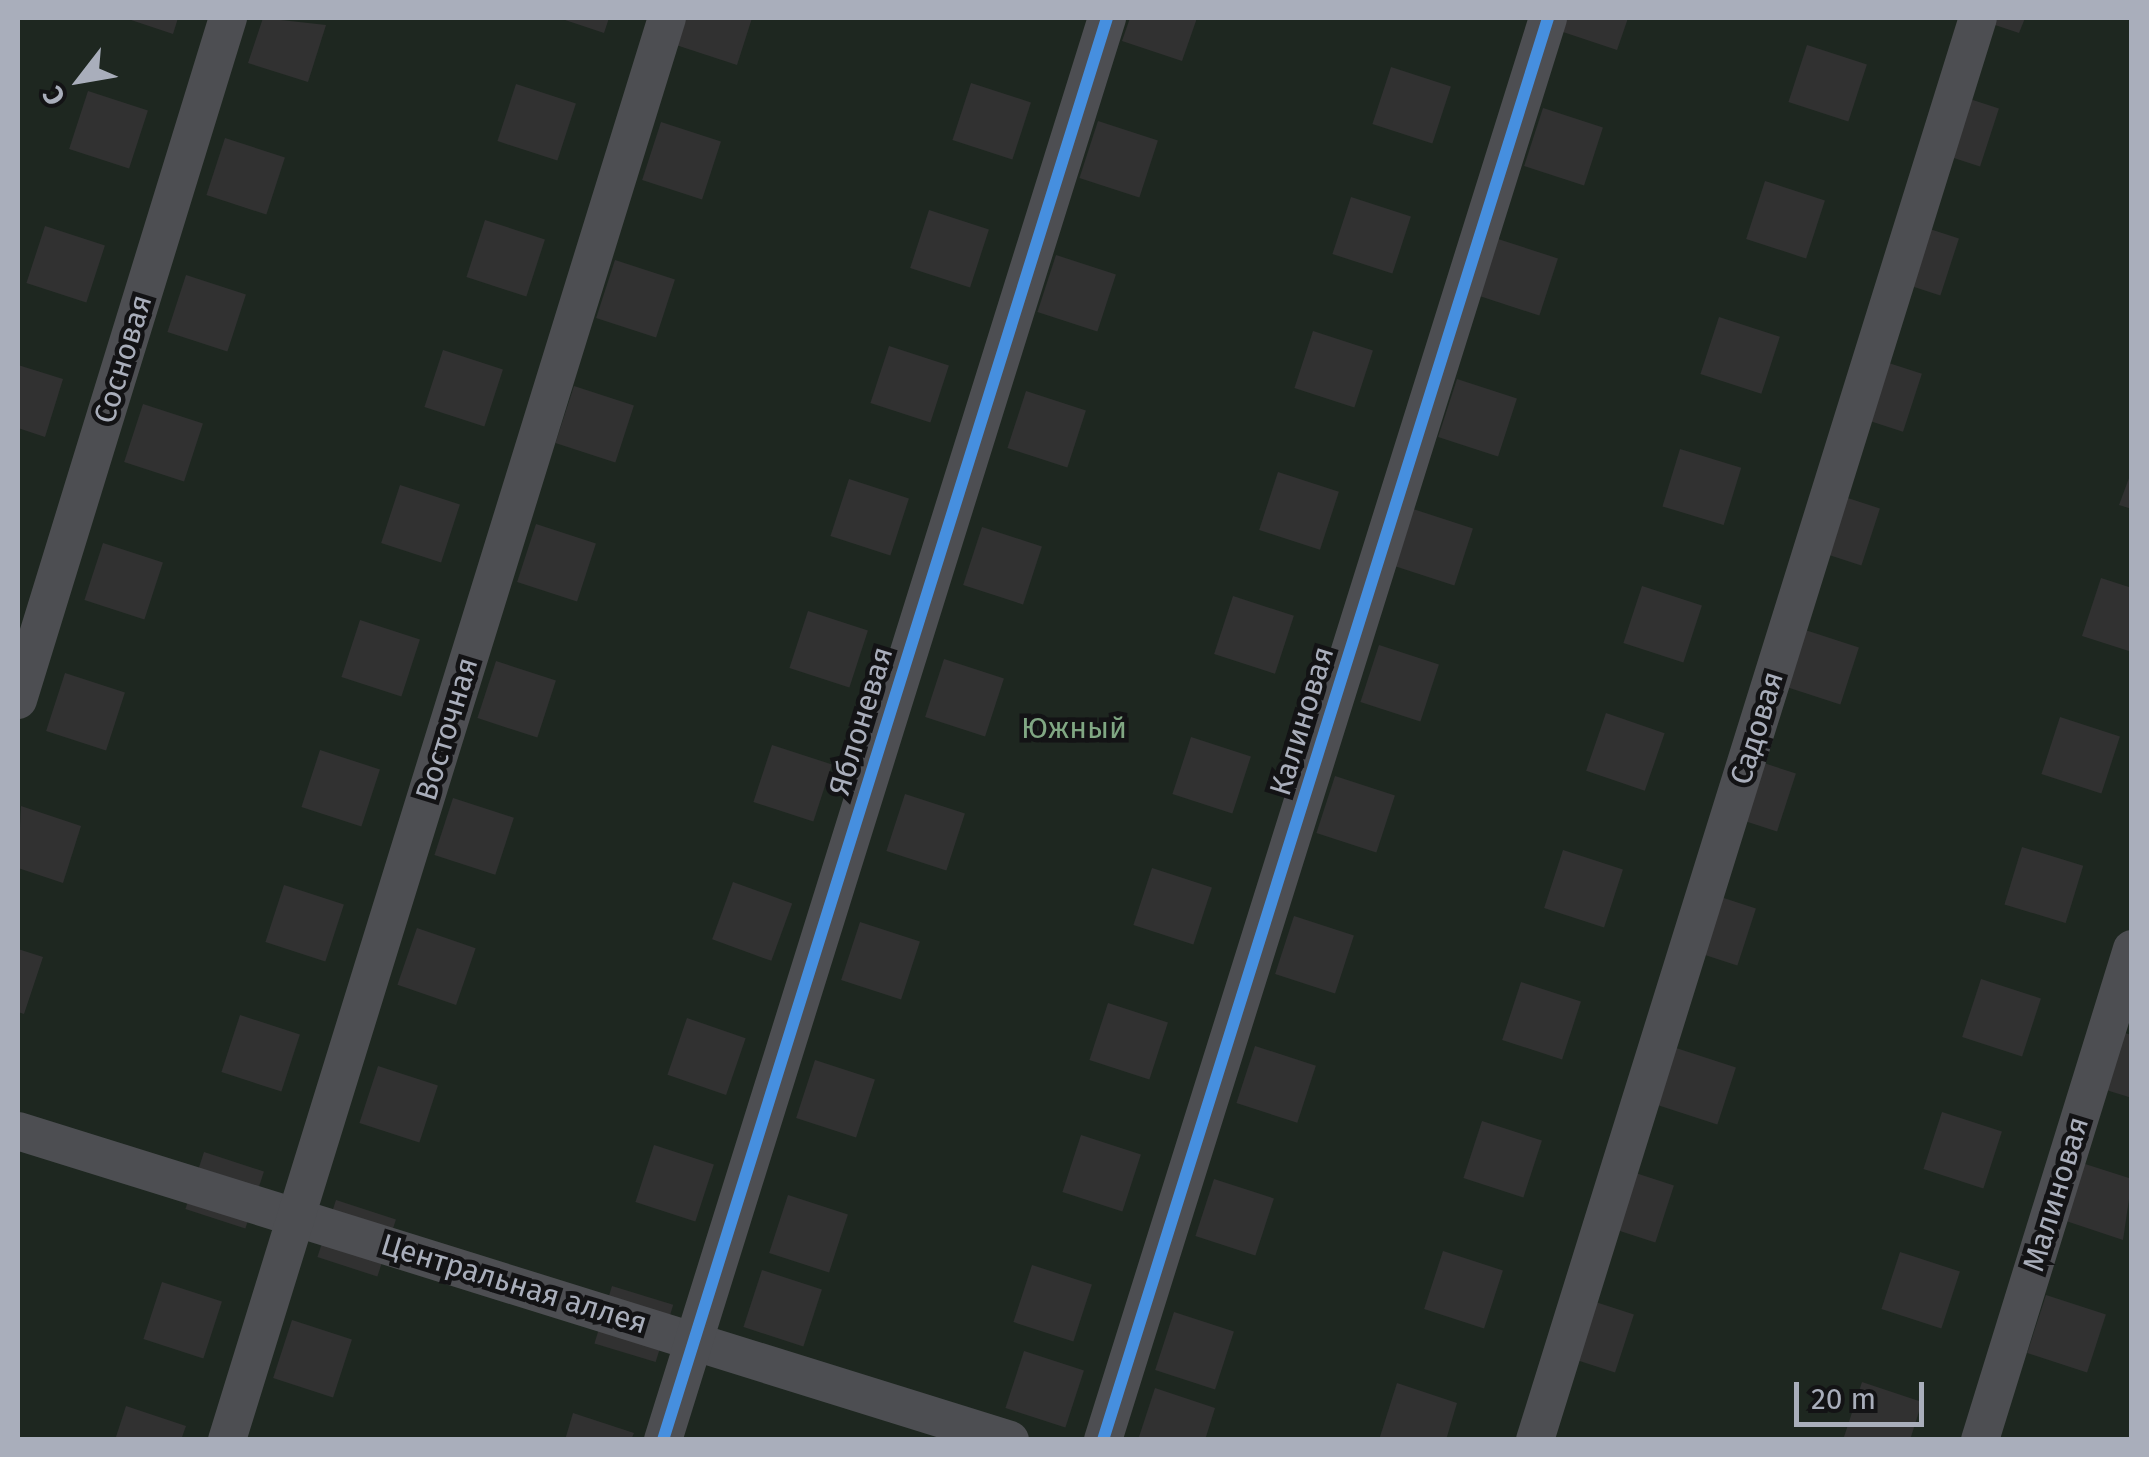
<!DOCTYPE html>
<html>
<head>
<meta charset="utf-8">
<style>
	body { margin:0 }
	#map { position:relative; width:2149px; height:1457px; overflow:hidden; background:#191919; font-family:"Fira Sans",sans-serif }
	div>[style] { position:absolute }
	.green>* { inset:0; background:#1e2720; transform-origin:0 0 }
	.building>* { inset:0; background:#313131; transform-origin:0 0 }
	.street>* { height:38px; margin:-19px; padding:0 19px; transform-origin:19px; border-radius:19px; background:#4d4e52 }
	.cycleway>* { height:12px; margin:-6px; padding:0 6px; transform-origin:6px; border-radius:6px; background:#468fdf }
	span { translate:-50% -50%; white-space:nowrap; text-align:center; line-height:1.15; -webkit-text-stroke:9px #131315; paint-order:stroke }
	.street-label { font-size:30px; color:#a9aebb }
	.park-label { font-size:30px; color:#80a783 }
	.frame { position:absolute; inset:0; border:20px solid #a9aebb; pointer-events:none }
	.north { position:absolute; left:30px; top:30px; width:100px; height:100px; -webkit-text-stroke:8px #131315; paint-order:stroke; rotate:239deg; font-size:28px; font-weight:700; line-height:40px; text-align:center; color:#a9aebb }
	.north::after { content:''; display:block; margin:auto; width:35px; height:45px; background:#a9aebb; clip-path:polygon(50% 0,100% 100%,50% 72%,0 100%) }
	.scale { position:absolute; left:1794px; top:1382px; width:130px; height:45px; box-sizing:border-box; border:5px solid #a9aebb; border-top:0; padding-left:12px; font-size:30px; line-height:35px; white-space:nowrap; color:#a9aebb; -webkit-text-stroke:8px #131315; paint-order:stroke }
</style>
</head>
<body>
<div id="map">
	<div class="green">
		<i style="left:18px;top:18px;width:2113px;height:1421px"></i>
	</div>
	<div class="building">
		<i style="clip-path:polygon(125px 18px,178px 18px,173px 34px)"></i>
		<i style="clip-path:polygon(263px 18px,326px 25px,308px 82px,248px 63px)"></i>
		<i style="clip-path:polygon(559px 18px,609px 18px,604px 33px)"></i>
		<i style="clip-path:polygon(686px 18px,752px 18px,737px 65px,676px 45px)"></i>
		<i style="clip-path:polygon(1130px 18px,1197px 18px,1182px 61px,1122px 41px)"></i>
		<i style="clip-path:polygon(1561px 18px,1628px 18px,1617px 50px,1557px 30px)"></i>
		<i style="clip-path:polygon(1974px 18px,2025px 18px,2019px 33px)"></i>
		<i style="left:1807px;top:45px;width:63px;height:60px;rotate:18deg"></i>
		<i style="left:1391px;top:67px;width:63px;height:60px;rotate:18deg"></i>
		<i style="left:971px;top:83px;width:63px;height:60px;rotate:18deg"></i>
		<i style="left:516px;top:84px;width:63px;height:60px;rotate:18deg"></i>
		<i style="left:1939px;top:89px;width:63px;height:61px;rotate:18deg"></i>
		<i style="left:88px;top:91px;width:63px;height:61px;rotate:18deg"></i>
		<i style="left:1543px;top:108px;width:63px;height:61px;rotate:18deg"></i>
		<i style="left:1098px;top:121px;width:63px;height:60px;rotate:18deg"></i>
		<i style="left:661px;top:122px;width:63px;height:61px;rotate:18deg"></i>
		<i style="left:225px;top:138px;width:63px;height:60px;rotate:18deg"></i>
		<i style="left:1765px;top:181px;width:63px;height:61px;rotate:18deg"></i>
		<i style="left:1351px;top:197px;width:63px;height:60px;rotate:18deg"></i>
		<i style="left:929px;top:210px;width:63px;height:61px;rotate:18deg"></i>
		<i style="left:1899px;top:219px;width:63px;height:60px;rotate:18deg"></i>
		<i style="left:485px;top:220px;width:63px;height:60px;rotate:18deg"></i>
		<i style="left:45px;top:226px;width:63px;height:60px;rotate:18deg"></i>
		<i style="left:1498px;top:239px;width:63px;height:60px;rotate:18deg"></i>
		<i style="left:1056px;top:255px;width:63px;height:60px;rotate:18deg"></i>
		<i style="left:615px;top:260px;width:63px;height:61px;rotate:18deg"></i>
		<i style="left:186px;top:275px;width:63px;height:60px;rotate:18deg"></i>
		<i style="left:1719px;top:317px;width:64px;height:60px;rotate:18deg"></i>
		<i style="left:1313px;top:331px;width:63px;height:60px;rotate:18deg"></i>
		<i style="left:889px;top:346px;width:63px;height:60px;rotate:18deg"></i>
		<i style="left:443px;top:350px;width:63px;height:60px;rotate:18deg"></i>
		<i style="left:1861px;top:354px;width:64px;height:61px;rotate:18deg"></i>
		<i style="clip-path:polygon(18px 365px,63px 379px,45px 437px,18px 428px)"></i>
		<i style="left:1457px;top:379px;width:63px;height:61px;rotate:18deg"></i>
		<i style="left:574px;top:386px;width:63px;height:60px;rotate:18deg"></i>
		<i style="left:1026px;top:391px;width:63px;height:60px;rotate:18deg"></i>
		<i style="left:143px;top:404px;width:63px;height:61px;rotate:18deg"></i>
		<i style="left:1680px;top:449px;width:64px;height:60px;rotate:17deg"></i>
		<i style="clip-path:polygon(2132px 470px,2132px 509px,2119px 505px)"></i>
		<i style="left:1278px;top:472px;width:64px;height:61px;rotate:18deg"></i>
		<i style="left:849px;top:479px;width:63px;height:60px;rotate:18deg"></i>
		<i style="left:400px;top:485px;width:63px;height:61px;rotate:18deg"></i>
		<i style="left:1820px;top:489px;width:63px;height:60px;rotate:18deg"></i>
		<i style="left:1413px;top:509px;width:63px;height:60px;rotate:18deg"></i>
		<i style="left:536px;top:524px;width:63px;height:61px;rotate:18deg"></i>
		<i style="left:982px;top:527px;width:63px;height:61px;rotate:18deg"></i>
		<i style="left:103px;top:543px;width:63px;height:60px;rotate:18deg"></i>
		<i style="clip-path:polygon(2101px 578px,2132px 588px,2132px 652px,2082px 636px)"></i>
		<i style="left:1642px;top:586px;width:63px;height:60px;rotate:18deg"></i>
		<i style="left:1233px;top:596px;width:64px;height:61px;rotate:18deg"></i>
		<i style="left:808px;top:611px;width:63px;height:60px;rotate:18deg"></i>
		<i style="left:360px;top:620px;width:63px;height:60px;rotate:18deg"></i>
		<i style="left:1799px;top:628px;width:63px;height:60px;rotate:18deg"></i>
		<i style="left:1379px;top:645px;width:63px;height:60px;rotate:18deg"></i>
		<i style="left:944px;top:659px;width:63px;height:61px;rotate:18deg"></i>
		<i style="left:496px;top:661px;width:63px;height:60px;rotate:18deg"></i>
		<i style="left:65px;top:673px;width:63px;height:61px;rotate:18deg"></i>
		<i style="left:1606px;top:713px;width:62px;height:61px;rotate:19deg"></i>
		<i style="left:2060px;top:717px;width:63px;height:60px;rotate:18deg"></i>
		<i style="left:1191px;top:737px;width:63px;height:60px;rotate:18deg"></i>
		<i style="left:772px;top:745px;width:63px;height:60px;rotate:18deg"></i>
		<i style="left:320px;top:750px;width:63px;height:60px;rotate:18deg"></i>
		<i style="left:1736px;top:754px;width:63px;height:61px;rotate:18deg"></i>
		<i style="left:1335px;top:776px;width:63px;height:60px;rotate:18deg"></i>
		<i style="left:905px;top:794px;width:63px;height:60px;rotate:18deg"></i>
		<i style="left:453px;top:798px;width:64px;height:60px;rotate:18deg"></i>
		<i style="clip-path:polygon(21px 806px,81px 826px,63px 883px,18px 868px)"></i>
		<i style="left:2022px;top:847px;width:64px;height:60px;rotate:17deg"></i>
		<i style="left:1563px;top:850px;width:63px;height:61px;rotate:18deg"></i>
		<i style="left:1152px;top:868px;width:63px;height:60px;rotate:18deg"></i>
		<i style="left:733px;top:882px;width:63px;height:61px;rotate:20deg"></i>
		<i style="left:284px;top:885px;width:63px;height:60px;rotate:18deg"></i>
		<i style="left:1696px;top:889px;width:63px;height:60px;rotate:18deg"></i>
		<i style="left:1294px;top:916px;width:63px;height:61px;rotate:18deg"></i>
		<i style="left:860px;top:922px;width:63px;height:61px;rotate:18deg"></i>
		<i style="left:417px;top:928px;width:62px;height:60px;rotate:19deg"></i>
		<i style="clip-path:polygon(18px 949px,43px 957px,24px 1014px,18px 1012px)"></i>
		<i style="left:1981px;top:979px;width:63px;height:61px;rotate:18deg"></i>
		<i style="left:1521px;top:982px;width:63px;height:61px;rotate:18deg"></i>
		<i style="left:1108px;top:1003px;width:63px;height:60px;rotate:18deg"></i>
		<i style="left:240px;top:1015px;width:63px;height:60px;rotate:18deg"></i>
		<i style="left:687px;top:1018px;width:62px;height:60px;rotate:19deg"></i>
		<i style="clip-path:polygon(2121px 1032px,2132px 1035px,2132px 1098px,2103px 1089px)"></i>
		<i style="left:1255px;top:1046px;width:64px;height:60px;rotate:18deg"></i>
		<i style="left:1676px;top:1048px;width:63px;height:60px;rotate:18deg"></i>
		<i style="left:815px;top:1060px;width:63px;height:61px;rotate:18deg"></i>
		<i style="left:378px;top:1066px;width:63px;height:60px;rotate:18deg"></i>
		<i style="left:1942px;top:1112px;width:63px;height:60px;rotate:18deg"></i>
		<i style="left:1482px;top:1121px;width:63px;height:60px;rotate:18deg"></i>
		<i style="left:1081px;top:1135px;width:63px;height:60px;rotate:18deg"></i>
		<i style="left:654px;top:1145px;width:63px;height:60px;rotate:18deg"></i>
		<i style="left:204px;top:1152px;width:63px;height:60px;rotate:18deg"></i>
		<i style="clip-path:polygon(2082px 1163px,2132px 1179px,2123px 1240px,2063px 1220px)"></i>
		<i style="left:1614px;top:1166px;width:63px;height:60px;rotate:18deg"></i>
		<i style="left:1214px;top:1179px;width:63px;height:60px;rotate:18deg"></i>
		<i style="left:788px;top:1195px;width:63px;height:61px;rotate:18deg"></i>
		<i style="left:336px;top:1200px;width:63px;height:60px;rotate:18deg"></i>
		<i style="left:1443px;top:1251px;width:63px;height:61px;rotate:18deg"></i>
		<i style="left:1900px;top:1252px;width:63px;height:60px;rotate:18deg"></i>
		<i style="left:1032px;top:1265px;width:63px;height:60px;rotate:18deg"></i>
		<i style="left:762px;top:1270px;width:63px;height:60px;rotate:18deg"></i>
		<i style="left:162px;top:1282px;width:63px;height:60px;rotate:18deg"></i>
		<i style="left:612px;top:1286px;width:64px;height:60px;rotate:17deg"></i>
		<i style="left:1574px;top:1295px;width:63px;height:61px;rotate:18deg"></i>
		<i style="left:2046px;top:1295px;width:63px;height:61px;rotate:18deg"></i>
		<i style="left:1174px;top:1312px;width:63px;height:61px;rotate:18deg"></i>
		<i style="left:292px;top:1320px;width:63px;height:61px;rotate:18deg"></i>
		<i style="left:1024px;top:1351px;width:63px;height:60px;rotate:18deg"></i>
		<i style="clip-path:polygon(1862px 1382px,1922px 1402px,1910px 1440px,1843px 1440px)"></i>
		<i style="clip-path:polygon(1397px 1383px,1457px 1403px,1446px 1440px,1379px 1440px)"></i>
		<i style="clip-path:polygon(1155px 1388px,1215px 1408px,1205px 1440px,1138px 1440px)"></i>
		<i style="clip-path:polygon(126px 1406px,186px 1426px,181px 1440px,115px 1440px)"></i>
		<i style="clip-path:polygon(573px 1413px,634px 1433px,631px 1440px,565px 1440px)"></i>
	</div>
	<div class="street">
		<i style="left:18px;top:700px;width:714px;rotate:-72.89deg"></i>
		<i style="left:18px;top:1131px;width:1039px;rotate:17.3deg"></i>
		<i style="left:227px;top:1440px;width:1489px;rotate:-72.81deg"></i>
		<i style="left:663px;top:1440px;width:1490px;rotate:-72.66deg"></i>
		<i style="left:1103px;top:1440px;width:1490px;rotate:-72.62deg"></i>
		<i style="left:1535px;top:1440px;width:1489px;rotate:-72.7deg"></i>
		<i style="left:1980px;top:1440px;width:514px;rotate:-72.8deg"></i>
	</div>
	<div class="cycleway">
		<i style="left:663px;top:1440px;width:1490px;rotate:-72.66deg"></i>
		<i style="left:1103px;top:1440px;width:1490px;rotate:-72.62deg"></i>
	</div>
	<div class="street-label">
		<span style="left:123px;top:359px;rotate:-73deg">Сосновая</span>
		<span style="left:861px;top:721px;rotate:-73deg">Яблоневая</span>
		<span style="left:1302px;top:721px;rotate:-73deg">Калиновая</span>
		<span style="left:1757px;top:728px;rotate:-73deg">Садовая</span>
		<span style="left:447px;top:729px;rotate:-73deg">Восточная</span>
		<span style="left:2056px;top:1194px;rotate:-73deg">Малиновая</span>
		<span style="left:514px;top:1284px;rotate:17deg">Центральная аллея</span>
	</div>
	<div class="park-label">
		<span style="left:1074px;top:728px">Южный</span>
	</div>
	<div class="frame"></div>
	<div class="north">С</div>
	<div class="scale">20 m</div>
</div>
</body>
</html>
